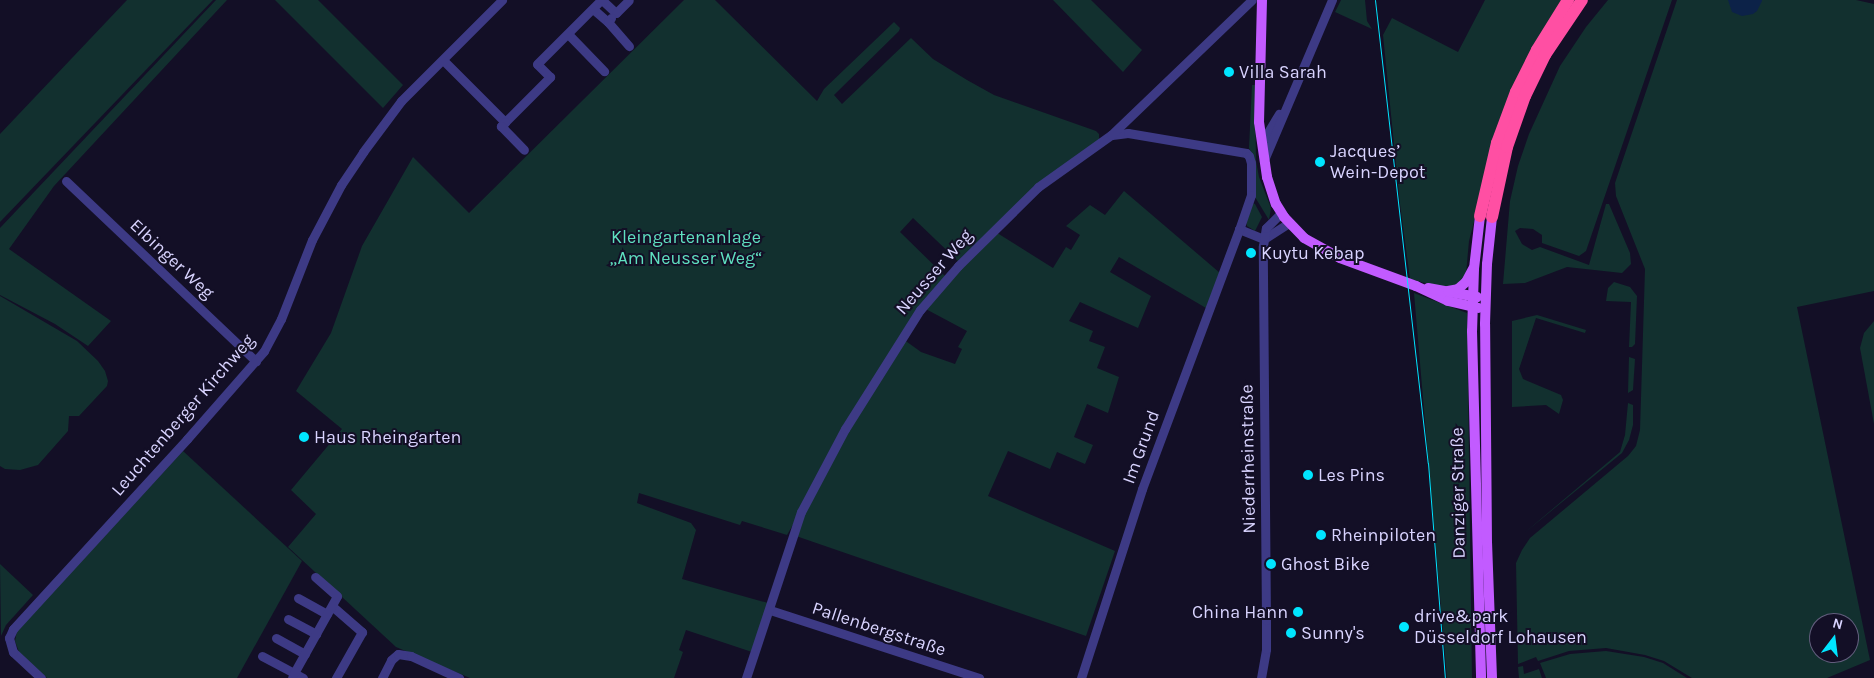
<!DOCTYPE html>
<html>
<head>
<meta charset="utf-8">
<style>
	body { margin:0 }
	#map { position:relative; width:1874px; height:678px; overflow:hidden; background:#130f26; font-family:Karla,sans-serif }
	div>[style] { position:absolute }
	.green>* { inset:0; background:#12302f }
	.water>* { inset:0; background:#0c2248 }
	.minor>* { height:9px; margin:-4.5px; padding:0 4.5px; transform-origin:4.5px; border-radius:4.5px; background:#3d3a85 }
	.major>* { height:10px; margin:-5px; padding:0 5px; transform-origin:5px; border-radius:5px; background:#c25bff }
	.highway>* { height:12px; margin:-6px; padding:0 6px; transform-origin:6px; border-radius:6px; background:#ff4fa3 }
	.tram>* { height:1px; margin:-0.5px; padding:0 0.5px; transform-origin:0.5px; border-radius:0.5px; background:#00e5ff }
	.dots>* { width:14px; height:14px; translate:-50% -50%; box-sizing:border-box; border:2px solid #130f26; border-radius:50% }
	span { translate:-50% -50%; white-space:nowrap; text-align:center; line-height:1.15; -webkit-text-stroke:4px #130f26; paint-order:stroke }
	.poi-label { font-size:18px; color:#d9d4ff }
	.left { translate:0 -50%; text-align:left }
	.right { translate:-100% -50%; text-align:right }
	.park-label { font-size:18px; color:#5fe0c0 }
	.street-label { font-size:18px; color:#d9d4ff }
	.north { position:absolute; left:1809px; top:613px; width:50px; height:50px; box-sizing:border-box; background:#130f26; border:1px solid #625e7d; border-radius:50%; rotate:15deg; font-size:14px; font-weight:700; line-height:20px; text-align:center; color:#d9d4ff }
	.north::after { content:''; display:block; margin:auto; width:18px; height:22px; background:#00e5ff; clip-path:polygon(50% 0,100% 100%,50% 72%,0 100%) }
</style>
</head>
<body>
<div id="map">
	<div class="green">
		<i style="clip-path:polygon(127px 0,213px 0,0 222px,0 134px)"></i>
		<i style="clip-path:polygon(216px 0,227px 0,54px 186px,9px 249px,111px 321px,88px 346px,55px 324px,0 295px,0 228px)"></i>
		<i style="clip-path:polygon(275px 0,318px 0,403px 85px,383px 108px)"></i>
		<i style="clip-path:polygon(684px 0,715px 0,817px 101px,824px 89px,894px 22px,900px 28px,899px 31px,834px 95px,842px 104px,911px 38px,933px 59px,967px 80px,994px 95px,1096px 131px,1099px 134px,1099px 141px,959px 262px,913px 218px,900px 232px,945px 276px,917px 311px,787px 535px,742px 521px,740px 525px,639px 493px,637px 503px,691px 523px,696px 530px,682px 579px,768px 603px,752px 652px,686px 630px,679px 650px,683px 652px,674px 678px,470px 678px,396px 647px,288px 547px,316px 514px,291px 490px,342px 429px,296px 391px,331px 333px,362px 246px,413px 157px,469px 213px)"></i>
		<i style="clip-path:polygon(1053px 0,1091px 0,1142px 50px,1123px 72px)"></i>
		<i style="clip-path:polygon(1341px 0,1365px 0,1367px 21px,1372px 29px,1335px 12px)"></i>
		<i style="clip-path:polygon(1485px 0,1563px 0,1476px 214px,1469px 241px,1466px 274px,1461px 283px,1444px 288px,1410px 279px,1400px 204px,1383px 35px,1392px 18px,1458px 52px)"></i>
		<i style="clip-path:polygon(1608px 0,1672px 0,1586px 251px,1579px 256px,1542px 243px,1542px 235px,1533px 229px,1520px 228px,1515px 231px,1522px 244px,1532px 250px,1540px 247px,1589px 265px,1606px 204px,1609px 204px,1630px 253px,1631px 264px,1622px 273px,1567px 267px,1525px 283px,1503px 284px,1510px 201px,1518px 166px,1529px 134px,1560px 66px,1586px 27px)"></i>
		<i style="clip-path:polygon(evenodd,1677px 0,1856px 0,1874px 4px,1874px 291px,1797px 307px,1870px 660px,1827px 678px,1692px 678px,1664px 661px,1645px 655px,1606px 648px,1569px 651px,1538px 661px,1536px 657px,1518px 664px,1516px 563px,1522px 550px,1530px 538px,1628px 456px,1636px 446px,1640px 430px,1645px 269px,1616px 196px,1615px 183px,1677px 0,1819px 623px,1849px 623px,1849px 653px,1819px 653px,1819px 623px)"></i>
		<i style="clip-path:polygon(1252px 85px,1255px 85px,1256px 161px,1259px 177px,1271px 208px,1269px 220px,1255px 197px,1253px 156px,1249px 148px)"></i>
		<i style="clip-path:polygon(1124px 191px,1220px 273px,1206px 308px,1119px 257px,1110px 272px,1151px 296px,1138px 328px,1080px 302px,1069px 321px,1093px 331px,1089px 341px,1105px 347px,1097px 368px,1119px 377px,1108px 413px,1087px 404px,1074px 437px,1093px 445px,1085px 464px,1057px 452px,1050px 469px,1008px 451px,988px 496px,1115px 551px,1086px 636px,796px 536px,802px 516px,834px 452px,903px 339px,921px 352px,955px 364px,962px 349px,958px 347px,967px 331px,922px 307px,994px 231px,1053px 268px,1066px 247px,1071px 250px,1080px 235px,1066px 226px,1090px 205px,1105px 215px)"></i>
		<i style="clip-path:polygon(1252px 203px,1255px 204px,1262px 217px,1255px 231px,1247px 226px,1246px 221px)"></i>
		<i style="clip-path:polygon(1614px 282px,1630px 287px,1637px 296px,1635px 344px,1632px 347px,1629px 347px,1631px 302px,1606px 301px,1608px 288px)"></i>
		<i style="clip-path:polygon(1414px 293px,1467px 313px,1472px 678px,1447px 678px)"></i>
		<i style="clip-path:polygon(0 296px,77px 341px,98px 361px,105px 371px,108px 381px,107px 386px,79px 416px,69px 416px,68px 431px,38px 465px,20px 470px,5px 469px,0 466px)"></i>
		<i style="clip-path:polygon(1537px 315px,1586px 330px,1585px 333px,1536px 318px,1519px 369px,1523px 379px,1561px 395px,1563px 400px,1559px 414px,1546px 405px,1512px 407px,1512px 321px)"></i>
		<i style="clip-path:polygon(1874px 321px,1874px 424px,1860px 348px,1864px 333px)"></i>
		<i style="clip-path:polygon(1629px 357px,1635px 359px,1633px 390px,1628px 393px)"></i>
		<i style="clip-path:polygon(1628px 403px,1633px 405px,1633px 425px,1629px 440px,1622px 453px,1523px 534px,1620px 452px,1625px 435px)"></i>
		<i style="clip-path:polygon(183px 451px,302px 561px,237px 678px,47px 678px,19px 652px,15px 641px,17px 631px)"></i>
		<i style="clip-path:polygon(0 564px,33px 595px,6px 625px,1px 636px)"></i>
		<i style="clip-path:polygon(1606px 651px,1644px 657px,1663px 663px,1687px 678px,1546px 678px,1540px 663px,1570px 654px)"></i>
		<i style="clip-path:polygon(1523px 666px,1524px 674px,1539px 669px,1542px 678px,1519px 678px,1518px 667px)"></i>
	</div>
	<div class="water">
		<i style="clip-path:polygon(1728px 0,1762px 0,1762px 1px,1757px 11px,1753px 14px,1742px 16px,1732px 12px)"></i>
	</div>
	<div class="minor">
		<i style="left:602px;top:0;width:19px;rotate:43deg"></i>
		<i style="left:616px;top:13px;width:18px;rotate:-45deg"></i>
		<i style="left:593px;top:9px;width:20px;rotate:41deg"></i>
		<i style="left:608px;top:22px;width:5px;rotate:-53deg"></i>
		<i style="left:608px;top:22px;width:32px;rotate:49deg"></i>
		<i style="left:568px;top:34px;width:52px;rotate:45.8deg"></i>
		<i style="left:443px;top:60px;width:88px;rotate:45deg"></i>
		<i style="left:505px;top:122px;width:64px;rotate:-45deg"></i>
		<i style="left:550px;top:77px;width:18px;rotate:-135deg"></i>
		<i style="left:537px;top:64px;width:91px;rotate:-45deg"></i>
		<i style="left:505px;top:122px;width:6px;rotate:135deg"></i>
		<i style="left:501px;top:126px;width:33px;rotate:46deg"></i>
		<i style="left:1112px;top:135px;width:16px;rotate:-7deg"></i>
		<i style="left:1128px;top:133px;width:120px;rotate:9.6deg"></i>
		<i style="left:1246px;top:153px;width:4px;rotate:45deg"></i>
		<i style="left:1249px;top:156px;width:7px;rotate:74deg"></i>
		<i style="left:1251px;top:163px;width:32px;rotate:90deg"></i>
		<i style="left:1251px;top:195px;width:36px;rotate:109deg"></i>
		<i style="left:1239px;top:229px;width:27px;rotate:22deg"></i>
		<i style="left:1264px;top:239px;width:30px;rotate:-33deg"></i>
		<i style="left:1262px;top:142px;width:33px;rotate:-59deg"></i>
		<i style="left:1264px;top:160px;width:174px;rotate:-67deg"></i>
		<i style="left:66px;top:181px;width:262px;rotate:43.5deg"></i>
		<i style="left:298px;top:598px;width:33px;rotate:29deg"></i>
		<i style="left:332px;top:606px;width:40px;rotate:41deg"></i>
		<i style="left:362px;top:632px;width:53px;rotate:119.5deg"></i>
		<i style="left:770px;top:610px;width:220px;rotate:18deg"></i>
		<i style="left:288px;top:619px;width:32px;rotate:28deg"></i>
		<i style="left:276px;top:638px;width:33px;rotate:29deg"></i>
		<i style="left:262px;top:656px;width:36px;rotate:28deg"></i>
		<i style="left:294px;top:673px;width:5px;rotate:112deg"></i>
		<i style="left:41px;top:678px;width:38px;rotate:-137deg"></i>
		<i style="left:13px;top:652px;width:15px;rotate:-106deg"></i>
		<i style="left:9px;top:638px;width:10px;rotate:-66deg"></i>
		<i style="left:13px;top:629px;width:258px;rotate:-47.5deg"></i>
		<i style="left:187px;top:439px;width:117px;rotate:-48.8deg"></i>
		<i style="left:264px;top:351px;width:36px;rotate:-62deg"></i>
		<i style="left:281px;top:319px;width:85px;rotate:-68.6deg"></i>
		<i style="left:312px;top:240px;width:62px;rotate:-62.2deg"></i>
		<i style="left:341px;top:185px;width:40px;rotate:-56deg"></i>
		<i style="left:363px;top:152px;width:64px;rotate:-53.3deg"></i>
		<i style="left:401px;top:101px;width:143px;rotate:-45deg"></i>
		<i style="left:303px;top:678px;width:10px;rotate:-151deg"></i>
		<i style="left:294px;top:673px;width:88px;rotate:-60.8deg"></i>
		<i style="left:337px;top:596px;width:29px;rotate:-139deg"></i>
		<i style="left:382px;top:678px;width:20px;rotate:-63deg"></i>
		<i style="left:391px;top:660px;width:9px;rotate:-41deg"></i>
		<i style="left:398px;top:654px;width:13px;rotate:9deg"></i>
		<i style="left:411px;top:656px;width:53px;rotate:24.6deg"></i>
		<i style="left:746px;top:678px;width:175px;rotate:-71.7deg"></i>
		<i style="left:801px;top:512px;width:94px;rotate:-62.1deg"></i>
		<i style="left:845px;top:429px;width:141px;rotate:-57.8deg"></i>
		<i style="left:920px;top:310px;width:58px;rotate:-49.2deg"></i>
		<i style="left:958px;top:266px;width:112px;rotate:-44.6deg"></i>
		<i style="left:1038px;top:187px;width:90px;rotate:-35.5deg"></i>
		<i style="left:1111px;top:135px;width:195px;rotate:-43.8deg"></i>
		<i style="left:1081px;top:678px;width:199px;rotate:-72.1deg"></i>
		<i style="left:1142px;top:489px;width:278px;rotate:-69.5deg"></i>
		<i style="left:1261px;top:678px;width:29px;rotate:-80deg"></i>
		<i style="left:1266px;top:649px;width:29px;rotate:-90deg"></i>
		<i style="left:1266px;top:620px;width:374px;rotate:-90.5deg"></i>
		<i style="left:1263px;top:246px;width:18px;rotate:-81deg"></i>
		<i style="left:1266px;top:228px;width:21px;rotate:-45deg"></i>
	</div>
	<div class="major">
		<i style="left:1262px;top:0;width:122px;rotate:91.4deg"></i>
		<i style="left:1259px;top:122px;width:56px;rotate:81.7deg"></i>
		<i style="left:1267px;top:177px;width:28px;rotate:72deg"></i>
		<i style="left:1276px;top:204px;width:15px;rotate:58deg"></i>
		<i style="left:1284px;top:217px;width:29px;rotate:46deg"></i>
		<i style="left:1304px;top:238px;width:41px;rotate:29.1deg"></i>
		<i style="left:1340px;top:258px;width:81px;rotate:20.2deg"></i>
		<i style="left:1416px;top:286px;width:35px;rotate:25deg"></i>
		<i style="left:1448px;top:301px;width:31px;rotate:13deg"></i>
		<i style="left:1480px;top:216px;width:53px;rotate:96.5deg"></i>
		<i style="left:1474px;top:269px;width:62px;rotate:91.8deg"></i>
		<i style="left:1472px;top:331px;width:347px;rotate:88.5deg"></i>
		<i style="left:1428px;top:288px;width:50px;rotate:10.4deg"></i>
		<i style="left:1448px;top:291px;width:10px;rotate:-11deg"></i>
		<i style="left:1458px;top:289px;width:11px;rotate:-41deg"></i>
		<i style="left:1466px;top:282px;width:15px;rotate:-62deg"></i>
		<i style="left:1492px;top:678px;width:135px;rotate:-92.1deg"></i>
		<i style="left:1487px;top:543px;width:219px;rotate:-90.5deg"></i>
		<i style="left:1485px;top:324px;width:60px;rotate:-88.1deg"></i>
		<i style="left:1487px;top:264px;width:47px;rotate:-83.9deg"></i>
	</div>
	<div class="highway">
		<i style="left:1480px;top:216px;width:75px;rotate:-76.9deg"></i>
		<i style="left:1497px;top:143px;width:54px;rotate:-69.6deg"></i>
		<i style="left:1516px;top:92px;width:47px;rotate:-63.4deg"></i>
		<i style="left:1537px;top:50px;width:59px;rotate:-58.2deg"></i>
		<i style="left:1492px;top:217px;width:72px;rotate:-77.9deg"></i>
		<i style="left:1507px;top:147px;width:54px;rotate:-70.6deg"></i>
		<i style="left:1525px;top:96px;width:46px;rotate:-64deg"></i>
		<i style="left:1545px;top:55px;width:66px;rotate:-56.1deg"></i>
	</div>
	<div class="tram">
		<i style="left:1375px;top:0;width:466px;rotate:83.5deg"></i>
		<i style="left:1428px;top:463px;width:216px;rotate:85.5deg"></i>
	</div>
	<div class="dots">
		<i style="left:1229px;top:72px;background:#00e5ff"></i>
		<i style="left:1320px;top:162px;background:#00e5ff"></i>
		<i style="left:1251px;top:253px;background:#00e5ff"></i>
		<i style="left:304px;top:437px;background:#00e5ff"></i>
		<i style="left:1308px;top:475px;background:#00e5ff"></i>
		<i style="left:1321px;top:535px;background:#00e5ff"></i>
		<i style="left:1271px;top:564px;background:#00e5ff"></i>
		<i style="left:1298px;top:612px;background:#00e5ff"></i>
		<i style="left:1404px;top:627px;background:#00e5ff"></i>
		<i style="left:1291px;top:633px;background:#00e5ff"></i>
	</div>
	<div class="poi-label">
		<span class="left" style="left:1239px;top:72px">Villa Sarah</span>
		<span class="left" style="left:1330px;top:162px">Jacques’<br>Wein-Depot</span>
		<span class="left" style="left:1261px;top:253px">Kuytu Kebap</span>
		<span class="left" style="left:314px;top:437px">Haus Rheingarten</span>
		<span class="left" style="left:1318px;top:475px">Les Pins</span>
		<span class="left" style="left:1331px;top:535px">Rheinpiloten</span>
		<span class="left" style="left:1281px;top:564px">Ghost Bike</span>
		<span class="right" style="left:1288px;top:612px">China Hann</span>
		<span class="left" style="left:1414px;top:627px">drive&amp;park<br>Düsseldorf Lohausen</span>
		<span class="left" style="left:1301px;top:633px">Sunny's</span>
	</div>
	<div class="park-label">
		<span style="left:686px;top:248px">Kleingartenanlage<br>„Am Neusser Weg“</span>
	</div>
	<div class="street-label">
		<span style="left:172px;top:259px;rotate:43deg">Elbinger Weg</span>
		<span style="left:934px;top:272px;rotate:-49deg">Neusser Weg</span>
		<span style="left:183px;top:415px;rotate:-49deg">Leuchtenberger Kirchweg</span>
		<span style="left:1141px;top:447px;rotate:-70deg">Im Grund</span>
		<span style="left:1248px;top:459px;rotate:-91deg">Niederrheinstraße</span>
		<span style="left:1458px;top:493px;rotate:-91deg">Danziger Straße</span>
		<span style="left:879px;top:629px;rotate:18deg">Pallenbergstraße</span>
	</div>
	<div class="north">N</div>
</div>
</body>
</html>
